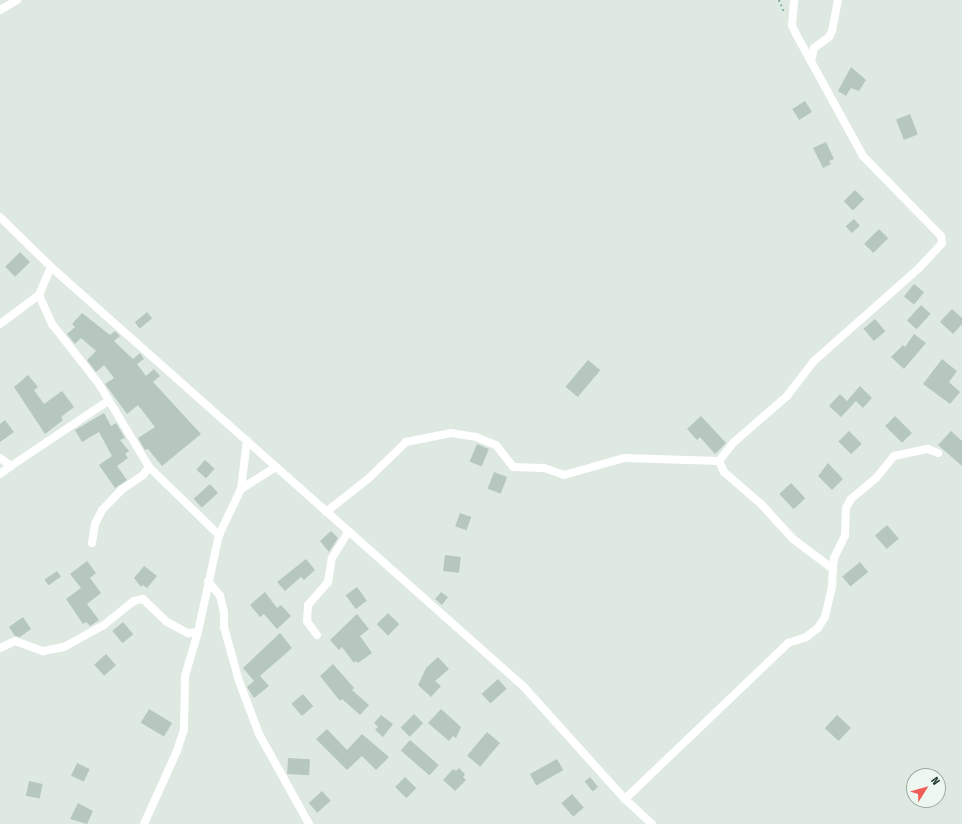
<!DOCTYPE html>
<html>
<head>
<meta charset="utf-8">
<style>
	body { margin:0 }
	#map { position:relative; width:962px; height:824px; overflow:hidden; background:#dee9e2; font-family:"Fira Sans Condensed",sans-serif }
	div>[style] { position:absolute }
	.building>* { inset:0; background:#b6c7bd; transform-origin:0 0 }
	.path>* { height:1.5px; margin-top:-0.75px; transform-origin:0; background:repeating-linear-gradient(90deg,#7fad95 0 2px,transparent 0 5px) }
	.minor>* { height:8px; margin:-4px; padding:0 4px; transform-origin:4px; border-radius:4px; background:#fff }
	span { translate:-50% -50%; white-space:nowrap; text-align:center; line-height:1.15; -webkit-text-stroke:3px #eef6f0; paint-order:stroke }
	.north { position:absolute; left:906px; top:768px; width:40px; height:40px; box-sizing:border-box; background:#eef6f0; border:1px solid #9caaa2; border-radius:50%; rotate:53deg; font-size:11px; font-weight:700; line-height:16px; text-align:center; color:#20382d }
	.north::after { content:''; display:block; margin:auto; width:14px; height:18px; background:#f05d56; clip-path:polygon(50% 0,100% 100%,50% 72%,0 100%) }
</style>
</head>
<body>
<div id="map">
	<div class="building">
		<i style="clip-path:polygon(851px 67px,866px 80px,859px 91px,851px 88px,846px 96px,838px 91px)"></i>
		<i style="left:805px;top:101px;width:13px;height:15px;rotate:58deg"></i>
		<i style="left:910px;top:114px;width:22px;height:15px;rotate:69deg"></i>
		<i style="clip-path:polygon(826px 142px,834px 159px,829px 161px,831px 164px,823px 168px,813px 148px)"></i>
		<i style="left:855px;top:190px;width:13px;height:16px;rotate:45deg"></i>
		<i style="left:854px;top:219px;width:9px;height:11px;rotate:49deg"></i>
		<i style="left:879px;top:229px;width:13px;height:21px;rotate:45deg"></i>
		<i style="left:20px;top:252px;width:14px;height:21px;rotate:45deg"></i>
		<i style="left:914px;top:284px;width:13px;height:16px;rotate:39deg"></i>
		<i style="left:921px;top:305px;width:13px;height:21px;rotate:42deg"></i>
		<i style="clip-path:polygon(952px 309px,962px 318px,962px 324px,953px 334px,940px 322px)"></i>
		<i style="left:147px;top:312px;width:8px;height:16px;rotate:50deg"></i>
		<i style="clip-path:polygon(82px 313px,110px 335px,115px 331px,120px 336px,114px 341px,133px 359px,140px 353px,144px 359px,137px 364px,146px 376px,154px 369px,160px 376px,153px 382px,201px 434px,162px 466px,148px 449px,145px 450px,138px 438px,155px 427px,138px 405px,127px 414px,105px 384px,114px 378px,104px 365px,96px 372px,87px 360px,96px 351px,81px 338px,75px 344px,67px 334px,75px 327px,72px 324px)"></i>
		<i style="left:875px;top:319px;width:16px;height:15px;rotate:50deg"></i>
		<i style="clip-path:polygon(914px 334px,926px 343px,904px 369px,891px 357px,903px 345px,905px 347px)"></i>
		<i style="clip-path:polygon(942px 359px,957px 371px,949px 382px,960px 392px,950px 404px,923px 384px)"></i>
		<i style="left:588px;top:360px;width:16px;height:35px;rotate:40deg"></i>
		<i style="clip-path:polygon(28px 375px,38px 387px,34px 390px,44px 404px,62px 391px,74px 407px,61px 417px,63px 420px,45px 434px,14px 387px)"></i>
		<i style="clip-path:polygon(860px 386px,872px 398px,863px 408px,856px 401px,841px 417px,829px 406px,840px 394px,847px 401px)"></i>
		<i style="clip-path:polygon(104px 413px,111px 426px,116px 423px,125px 438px,120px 440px,129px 451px,125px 454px,128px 458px,117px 466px,127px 480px,115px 488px,99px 465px,112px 456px,99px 432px,82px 442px,75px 430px)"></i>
		<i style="clip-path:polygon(701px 416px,726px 443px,715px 454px,700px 437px,697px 440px,687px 429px)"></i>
		<i style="left:895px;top:416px;width:24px;height:14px;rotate:45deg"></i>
		<i style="clip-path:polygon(5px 420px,14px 432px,0 442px,0 424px)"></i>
		<i style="left:849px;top:431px;width:18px;height:15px;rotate:45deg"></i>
		<i style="clip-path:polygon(951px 431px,962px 441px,962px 466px,938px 445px)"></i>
		<i style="left:477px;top:444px;width:13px;height:19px;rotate:23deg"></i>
		<i style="left:205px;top:460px;width:13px;height:13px;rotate:42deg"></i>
		<i style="clip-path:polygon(828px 463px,843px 479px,832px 490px,818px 476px)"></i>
		<i style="left:494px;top:472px;width:14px;height:18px;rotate:21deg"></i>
		<i style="left:791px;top:483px;width:21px;height:16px;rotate:47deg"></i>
		<i style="left:210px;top:484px;width:12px;height:22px;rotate:48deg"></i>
		<i style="left:460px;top:513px;width:12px;height:14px;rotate:20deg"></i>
		<i style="left:887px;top:525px;width:18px;height:16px;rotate:49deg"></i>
		<i style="clip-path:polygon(331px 531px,338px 538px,329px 552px,320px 541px)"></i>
		<i style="left:445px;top:555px;width:16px;height:16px;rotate:7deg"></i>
		<i style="clip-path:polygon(306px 559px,315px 570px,304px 580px,301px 577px,285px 591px,277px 582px)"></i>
		<i style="clip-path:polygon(87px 561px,96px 573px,90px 578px,101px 593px,87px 604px,99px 620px,90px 626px,86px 622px,83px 624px,66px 599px,81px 588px,70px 574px)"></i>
		<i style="left:860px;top:562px;width:13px;height:23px;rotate:51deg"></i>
		<i style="clip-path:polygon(144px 566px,157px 576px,147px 588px,143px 585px,141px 587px,134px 578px)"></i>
		<i style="left:57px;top:571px;width:7px;height:15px;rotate:56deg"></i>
		<i style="left:357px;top:587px;width:17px;height:14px;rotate:54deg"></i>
		<i style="clip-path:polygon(265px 592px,277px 608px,281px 605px,291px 616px,277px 629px,264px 614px,260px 617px,250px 605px)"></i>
		<i style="clip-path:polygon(441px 592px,448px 597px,442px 605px,435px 599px)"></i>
		<i style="left:388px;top:613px;width:16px;height:16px;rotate:45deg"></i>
		<i style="clip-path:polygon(357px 614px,369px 629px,360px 636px,372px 653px,358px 663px,356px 661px,354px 663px,342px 647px,339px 650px,330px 640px)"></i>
		<i style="clip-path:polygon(23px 617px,31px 629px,20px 637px,15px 636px,9px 627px)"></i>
		<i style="left:123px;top:622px;width:16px;height:14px;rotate:50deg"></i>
		<i style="clip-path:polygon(280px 633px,292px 648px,260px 676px,269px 686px,254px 698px,247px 687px,254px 681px,243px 668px)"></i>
		<i style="left:106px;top:654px;width:15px;height:16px;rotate:48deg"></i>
		<i style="clip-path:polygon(438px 657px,449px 669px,435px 681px,441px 686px,431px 697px,418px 685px,426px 668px)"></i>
		<i style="clip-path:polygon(333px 664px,354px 688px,352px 690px,369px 705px,360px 715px,342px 699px,340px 701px,320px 676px)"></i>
		<i style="left:498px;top:679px;width:13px;height:22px;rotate:48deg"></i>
		<i style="left:303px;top:694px;width:16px;height:15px;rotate:50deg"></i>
		<i style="left:149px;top:709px;width:27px;height:16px;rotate:31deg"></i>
		<i style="clip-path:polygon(441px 709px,461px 727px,456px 738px,453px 736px,449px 741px,428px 723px)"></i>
		<i style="left:414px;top:714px;width:13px;height:19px;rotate:45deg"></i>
		<i style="clip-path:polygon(381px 715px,393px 724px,383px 737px,375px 730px,378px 727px,374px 723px)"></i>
		<i style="left:837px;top:715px;width:19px;height:18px;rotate:43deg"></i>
		<i style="clip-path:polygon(327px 729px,347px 750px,362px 734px,389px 757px,376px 770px,362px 756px,347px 770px,316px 739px)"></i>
		<i style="left:487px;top:732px;width:17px;height:31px;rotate:40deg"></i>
		<i style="left:410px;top:740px;width:38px;height:14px;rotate:41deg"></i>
		<i style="left:288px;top:758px;width:22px;height:16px;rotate:3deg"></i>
		<i style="left:557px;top:759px;width:13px;height:31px;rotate:61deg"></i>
		<i style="left:77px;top:763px;width:14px;height:14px;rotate:25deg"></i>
		<i style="clip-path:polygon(459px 768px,465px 774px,463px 777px,466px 780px,455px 791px,443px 780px,453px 769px,456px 771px)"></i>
		<i style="left:405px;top:777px;width:16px;height:14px;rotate:45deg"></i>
		<i style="left:590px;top:777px;width:13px;height:7px;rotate:51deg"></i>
		<i style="left:29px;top:781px;width:14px;height:15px;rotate:12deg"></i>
		<i style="left:322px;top:791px;width:13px;height:18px;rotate:48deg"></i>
		<i style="left:572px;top:794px;width:18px;height:14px;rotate:49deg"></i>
		<i style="clip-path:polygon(78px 803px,93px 811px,87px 824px,70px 819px)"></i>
	</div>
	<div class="path">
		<i style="left:779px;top:0;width:12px;rotate:66deg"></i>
	</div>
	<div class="minor">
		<i style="left:0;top:10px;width:20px;rotate:-30deg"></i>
		<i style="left:811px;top:61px;width:13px;rotate:-77deg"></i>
		<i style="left:814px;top:48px;width:19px;rotate:-36deg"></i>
		<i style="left:829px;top:37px;width:7px;rotate:-63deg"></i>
		<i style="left:832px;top:31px;width:32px;rotate:-79deg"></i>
		<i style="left:0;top:217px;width:71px;rotate:44.4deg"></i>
		<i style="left:51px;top:267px;width:633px;rotate:41.6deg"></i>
		<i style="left:524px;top:687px;width:151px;rotate:48deg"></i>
		<i style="left:625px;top:799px;width:37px;rotate:43deg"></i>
		<i style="left:39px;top:295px;width:32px;rotate:66deg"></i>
		<i style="left:52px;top:324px;width:76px;rotate:51.9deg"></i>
		<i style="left:99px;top:384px;width:97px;rotate:58.9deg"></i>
		<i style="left:149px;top:467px;width:98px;rotate:44.2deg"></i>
		<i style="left:0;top:324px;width:49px;rotate:-36.6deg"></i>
		<i style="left:39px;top:295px;width:30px;rotate:-67deg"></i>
		<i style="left:0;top:458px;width:14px;rotate:36deg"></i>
		<i style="left:11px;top:466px;width:117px;rotate:-33.8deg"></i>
		<i style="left:0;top:474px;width:14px;rotate:-36deg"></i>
		<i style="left:241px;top:489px;width:41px;rotate:-32.2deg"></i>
		<i style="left:326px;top:512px;width:53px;rotate:-38.2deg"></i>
		<i style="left:368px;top:479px;width:53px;rotate:-44.2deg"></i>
		<i style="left:406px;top:442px;width:46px;rotate:-11.3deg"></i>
		<i style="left:451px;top:433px;width:25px;rotate:9deg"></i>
		<i style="left:476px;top:437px;width:22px;rotate:22deg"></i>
		<i style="left:496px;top:445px;width:28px;rotate:52deg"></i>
		<i style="left:513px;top:467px;width:31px;rotate:2deg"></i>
		<i style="left:544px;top:468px;width:21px;rotate:19deg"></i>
		<i style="left:564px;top:475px;width:62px;rotate:-15.8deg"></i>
		<i style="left:624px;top:458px;width:95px;rotate:1.8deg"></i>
		<i style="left:92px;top:543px;width:19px;rotate:-81deg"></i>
		<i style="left:95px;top:524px;width:16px;rotate:-63deg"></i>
		<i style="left:102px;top:510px;width:28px;rotate:-46deg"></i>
		<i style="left:121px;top:490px;width:27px;rotate:-34deg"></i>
		<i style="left:143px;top:475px;width:10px;rotate:-53deg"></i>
		<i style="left:833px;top:569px;width:11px;rotate:-85deg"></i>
		<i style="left:834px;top:558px;width:25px;rotate:-64deg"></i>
		<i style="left:845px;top:535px;width:27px;rotate:-88deg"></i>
		<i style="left:846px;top:508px;width:10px;rotate:-61deg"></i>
		<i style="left:851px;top:499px;width:34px;rotate:-40deg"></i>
		<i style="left:877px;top:477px;width:27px;rotate:-51deg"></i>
		<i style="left:894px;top:456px;width:35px;rotate:-12deg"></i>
		<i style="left:928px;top:449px;width:11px;rotate:22deg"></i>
		<i style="left:208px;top:581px;width:19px;rotate:51deg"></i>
		<i style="left:220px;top:596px;width:16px;rotate:76deg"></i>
		<i style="left:224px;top:612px;width:15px;rotate:90deg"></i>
		<i style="left:224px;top:627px;width:56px;rotate:74.5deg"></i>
		<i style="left:239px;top:681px;width:57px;rotate:69.3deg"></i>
		<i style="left:259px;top:734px;width:103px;rotate:60.9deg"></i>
		<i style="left:317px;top:635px;width:17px;rotate:-126deg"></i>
		<i style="left:307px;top:621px;width:16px;rotate:-86deg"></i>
		<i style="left:308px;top:605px;width:30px;rotate:-49deg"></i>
		<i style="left:328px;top:582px;width:24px;rotate:-81deg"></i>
		<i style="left:332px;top:558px;width:31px;rotate:-58deg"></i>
		<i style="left:0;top:648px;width:17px;rotate:-25deg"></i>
		<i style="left:15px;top:641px;width:30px;rotate:20deg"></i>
		<i style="left:43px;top:651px;width:21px;rotate:-11deg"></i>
		<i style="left:64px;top:647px;width:46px;rotate:-28.8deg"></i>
		<i style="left:104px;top:625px;width:38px;rotate:-39deg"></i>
		<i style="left:134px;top:601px;width:9px;rotate:-13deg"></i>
		<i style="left:143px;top:599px;width:33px;rotate:44deg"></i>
		<i style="left:167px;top:622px;width:24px;rotate:28deg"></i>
		<i style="left:188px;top:633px;width:10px;rotate:-6deg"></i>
		<i style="left:625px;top:799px;width:226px;rotate:-43.7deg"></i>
		<i style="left:788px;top:643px;width:19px;rotate:-18deg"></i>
		<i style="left:806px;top:637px;width:15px;rotate:-37deg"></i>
		<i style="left:818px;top:628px;width:13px;rotate:-58deg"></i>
		<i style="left:825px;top:617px;width:32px;rotate:-77deg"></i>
		<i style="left:832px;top:586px;width:17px;rotate:-87deg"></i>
		<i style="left:833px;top:569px;width:50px;rotate:-143.1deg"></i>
		<i style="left:793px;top:539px;width:47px;rotate:-132.4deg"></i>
		<i style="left:761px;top:504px;width:49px;rotate:-139.1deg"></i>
		<i style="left:724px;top:472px;width:12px;rotate:-114deg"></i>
		<i style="left:719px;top:461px;width:23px;rotate:-52deg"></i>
		<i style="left:733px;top:443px;width:72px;rotate:-41deg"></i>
		<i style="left:787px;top:396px;width:44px;rotate:-52.4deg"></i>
		<i style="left:814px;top:361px;width:140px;rotate:-41.5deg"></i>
		<i style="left:919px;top:268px;width:34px;rotate:-47deg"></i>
		<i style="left:942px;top:243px;width:7px;rotate:-98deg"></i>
		<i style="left:941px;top:236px;width:112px;rotate:-134.3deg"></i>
		<i style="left:863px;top:156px;width:139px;rotate:-118.8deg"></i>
		<i style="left:796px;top:34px;width:10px;rotate:-114deg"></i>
		<i style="left:792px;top:25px;width:25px;rotate:-85deg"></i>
		<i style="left:144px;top:824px;width:80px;rotate:-65.7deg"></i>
		<i style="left:177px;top:751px;width:22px;rotate:-72deg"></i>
		<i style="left:184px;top:730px;width:54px;rotate:-88.9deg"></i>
		<i style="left:185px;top:676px;width:46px;rotate:-73.5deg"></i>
		<i style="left:198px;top:632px;width:99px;rotate:-77.8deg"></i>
		<i style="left:219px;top:535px;width:51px;rotate:-64.4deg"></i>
		<i style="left:241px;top:489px;width:49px;rotate:-83deg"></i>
	</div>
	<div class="north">N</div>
</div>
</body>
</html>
